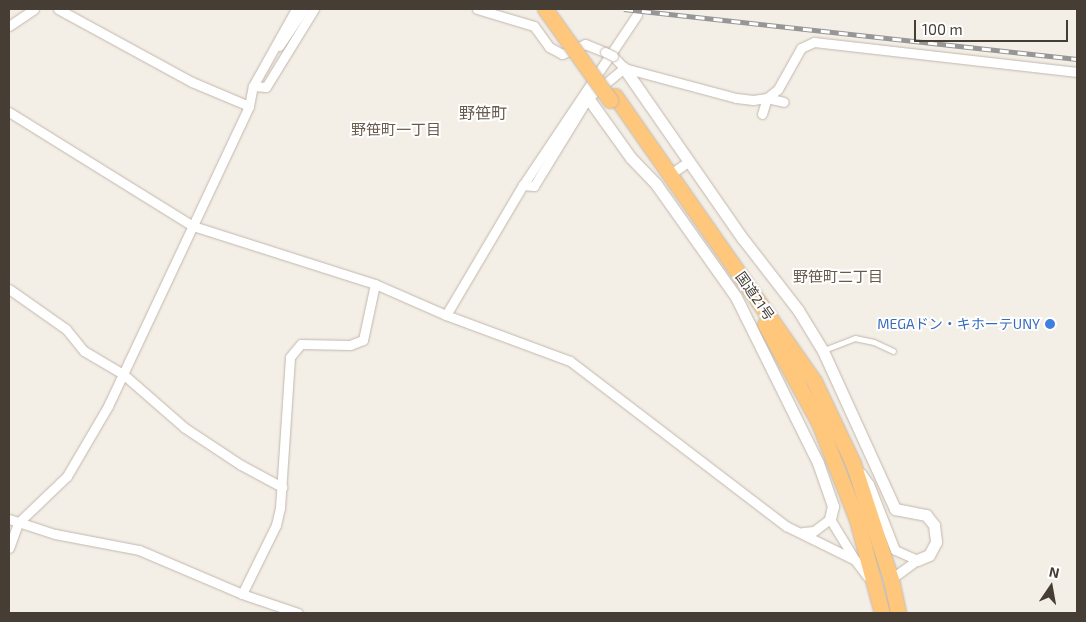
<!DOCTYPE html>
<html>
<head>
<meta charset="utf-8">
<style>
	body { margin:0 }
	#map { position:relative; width:1086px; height:622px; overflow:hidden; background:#f3eee6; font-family:"Exo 2","Noto Sans JP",sans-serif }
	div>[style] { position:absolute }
	.roads { filter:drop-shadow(0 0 1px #c2b7ab) drop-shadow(0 0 1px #c2b7ab) }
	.service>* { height:4.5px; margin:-2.25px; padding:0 2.25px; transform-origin:2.25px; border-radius:2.25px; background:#fff }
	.minor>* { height:9px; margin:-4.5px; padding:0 4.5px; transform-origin:4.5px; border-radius:4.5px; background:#fff }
	.tertiary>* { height:11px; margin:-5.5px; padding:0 5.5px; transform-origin:5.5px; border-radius:5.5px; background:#fff }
	.trunk>* { height:15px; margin:-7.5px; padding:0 7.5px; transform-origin:7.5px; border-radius:7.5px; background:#ffc77c }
	.rail>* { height:5px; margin-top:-2.5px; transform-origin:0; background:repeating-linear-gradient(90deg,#fff 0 9px,#969696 0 18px); box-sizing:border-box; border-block:1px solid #969696 }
	.bridges { filter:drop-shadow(0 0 1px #c2b7ab) drop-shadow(0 0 1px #c2b7ab) }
	.minor-bridge>* { height:9px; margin:-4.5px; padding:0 4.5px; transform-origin:4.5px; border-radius:4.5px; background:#fff }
	.trunk-bridge>* { height:15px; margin:-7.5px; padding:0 7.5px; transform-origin:7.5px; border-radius:7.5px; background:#ffc77c }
	.dots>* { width:14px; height:14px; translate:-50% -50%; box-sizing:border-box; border:2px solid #fff; border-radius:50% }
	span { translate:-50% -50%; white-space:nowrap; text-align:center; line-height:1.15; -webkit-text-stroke:4px #fff; paint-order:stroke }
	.street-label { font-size:14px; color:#463d35 }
	.shop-label { font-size:14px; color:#366cbe }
	.right { translate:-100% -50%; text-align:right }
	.neighbourhood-label { font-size:15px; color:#695a4c }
	.quarter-label { font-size:16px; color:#695a4c }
	.frame { position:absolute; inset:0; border:10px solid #463d35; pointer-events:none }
	.north { position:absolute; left:1026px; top:562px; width:50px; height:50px; -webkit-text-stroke:4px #fff; paint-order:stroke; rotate:12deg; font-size:14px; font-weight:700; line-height:20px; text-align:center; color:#463d35 }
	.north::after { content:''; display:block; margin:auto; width:18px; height:22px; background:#463d35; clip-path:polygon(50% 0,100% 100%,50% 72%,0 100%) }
	.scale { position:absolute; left:914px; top:20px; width:154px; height:22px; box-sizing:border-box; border:2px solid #463d35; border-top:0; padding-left:6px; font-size:15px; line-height:18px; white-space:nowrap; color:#463d35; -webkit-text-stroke:4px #fff; paint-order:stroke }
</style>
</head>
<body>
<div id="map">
	<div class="roads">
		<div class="service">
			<i style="left:824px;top:350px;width:33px;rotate:-21deg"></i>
			<i style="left:855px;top:338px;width:19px;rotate:12deg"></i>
			<i style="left:874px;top:342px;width:21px;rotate:25deg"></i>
		</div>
		<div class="minor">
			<i style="left:58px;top:9px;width:153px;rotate:28.6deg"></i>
			<i style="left:192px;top:82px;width:62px;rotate:22.8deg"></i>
			<i style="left:477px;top:9px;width:59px;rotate:16.6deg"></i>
			<i style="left:534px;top:26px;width:26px;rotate:54deg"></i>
			<i style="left:549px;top:47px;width:15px;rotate:28deg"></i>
			<i style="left:562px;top:54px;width:25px;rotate:-23deg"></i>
			<i style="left:585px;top:44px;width:22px;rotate:22deg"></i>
			<i style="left:9px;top:26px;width:30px;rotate:-34deg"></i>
			<i style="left:279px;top:46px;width:45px;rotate:-56deg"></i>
			<i style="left:613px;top:56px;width:16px;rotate:47deg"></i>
			<i style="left:624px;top:68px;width:116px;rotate:15deg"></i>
			<i style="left:736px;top:98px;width:17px;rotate:7deg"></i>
			<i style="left:753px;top:100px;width:14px;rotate:-8deg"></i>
			<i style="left:767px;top:98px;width:14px;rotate:-39deg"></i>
			<i style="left:778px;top:89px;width:47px;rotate:-60.7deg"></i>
			<i style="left:801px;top:48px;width:14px;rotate:-25deg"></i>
			<i style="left:814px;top:42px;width:265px;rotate:6.5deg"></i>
			<i style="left:253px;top:86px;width:13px;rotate:4deg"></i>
			<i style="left:266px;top:87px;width:92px;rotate:-58.4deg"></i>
			<i style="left:9px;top:112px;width:216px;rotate:31.8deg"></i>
			<i style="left:193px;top:226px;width:191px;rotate:17.7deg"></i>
			<i style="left:375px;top:284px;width:77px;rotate:23.6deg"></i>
			<i style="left:446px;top:315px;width:132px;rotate:20.4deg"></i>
			<i style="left:570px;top:361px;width:272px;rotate:37.4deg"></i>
			<i style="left:786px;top:526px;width:77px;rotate:26.2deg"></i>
			<i style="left:855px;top:560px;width:20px;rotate:53deg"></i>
			<i style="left:762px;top:114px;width:17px;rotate:-73deg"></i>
			<i style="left:767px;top:98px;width:17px;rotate:13deg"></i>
			<i style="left:672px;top:173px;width:21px;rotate:-35deg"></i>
			<i style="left:523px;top:185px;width:11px;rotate:5deg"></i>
			<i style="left:534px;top:186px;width:103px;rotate:-58.5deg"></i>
			<i style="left:588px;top:98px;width:47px;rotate:-39.8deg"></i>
			<i style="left:9px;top:289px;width:70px;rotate:35.1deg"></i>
			<i style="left:66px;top:329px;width:28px;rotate:51deg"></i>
			<i style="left:84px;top:351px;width:45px;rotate:30.5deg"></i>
			<i style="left:123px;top:374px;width:82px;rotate:41.1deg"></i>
			<i style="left:185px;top:428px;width:67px;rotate:33.5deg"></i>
			<i style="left:241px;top:465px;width:47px;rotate:28.2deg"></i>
			<i style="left:446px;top:315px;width:151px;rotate:-59.4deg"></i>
			<i style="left:523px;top:185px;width:205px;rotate:-56.2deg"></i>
			<i style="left:861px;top:473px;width:14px;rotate:54deg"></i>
			<i style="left:869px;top:484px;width:71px;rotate:68.5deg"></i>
			<i style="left:895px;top:550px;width:24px;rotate:24deg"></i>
			<i style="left:9px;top:519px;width:48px;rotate:18.1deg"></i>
			<i style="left:55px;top:534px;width:86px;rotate:10.8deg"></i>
			<i style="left:139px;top:550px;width:112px;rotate:23.1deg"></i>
			<i style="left:242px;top:594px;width:59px;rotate:18.7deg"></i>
			<i style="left:803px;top:532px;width:11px;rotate:-5deg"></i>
			<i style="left:814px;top:531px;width:20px;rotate:-37deg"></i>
			<i style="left:830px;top:519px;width:48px;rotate:58.6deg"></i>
			<i style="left:9px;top:548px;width:27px;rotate:-70deg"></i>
			<i style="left:18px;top:523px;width:68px;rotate:-43.8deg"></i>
			<i style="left:67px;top:476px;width:81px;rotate:-59.6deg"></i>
			<i style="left:108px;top:406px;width:331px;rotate:-64.8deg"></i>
			<i style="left:249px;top:106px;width:20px;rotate:-79deg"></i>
			<i style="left:253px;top:86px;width:88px;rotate:-60.8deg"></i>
			<i style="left:891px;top:579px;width:32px;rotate:-36deg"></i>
			<i style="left:242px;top:594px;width:77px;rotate:-63.8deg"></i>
			<i style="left:276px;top:525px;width:17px;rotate:-77deg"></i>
			<i style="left:280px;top:508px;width:151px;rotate:-86.2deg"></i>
			<i style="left:290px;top:357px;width:17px;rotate:-50deg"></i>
			<i style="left:301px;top:344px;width:49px;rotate:1.2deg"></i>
			<i style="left:350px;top:345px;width:14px;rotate:-21deg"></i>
			<i style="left:363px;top:340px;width:57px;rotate:-77.9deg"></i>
		</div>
		<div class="tertiary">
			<i style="left:624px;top:68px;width:208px;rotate:55.2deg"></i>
			<i style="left:743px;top:239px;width:90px;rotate:52.2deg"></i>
			<i style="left:798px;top:310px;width:48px;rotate:58.6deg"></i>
			<i style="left:823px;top:351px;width:174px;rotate:65.5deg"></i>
			<i style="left:895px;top:509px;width:32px;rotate:11deg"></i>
			<i style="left:926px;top:515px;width:13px;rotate:51deg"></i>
			<i style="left:934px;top:525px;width:17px;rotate:83deg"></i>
			<i style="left:936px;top:542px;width:15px;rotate:118deg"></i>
			<i style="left:929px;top:555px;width:13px;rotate:157deg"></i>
			<i style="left:588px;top:98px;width:74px;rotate:54.4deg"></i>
			<i style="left:631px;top:158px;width:36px;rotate:46deg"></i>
			<i style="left:656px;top:184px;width:138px;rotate:54.7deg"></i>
			<i style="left:736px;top:297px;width:185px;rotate:63.7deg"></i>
			<i style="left:818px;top:463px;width:46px;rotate:70.8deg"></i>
			<i style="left:833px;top:506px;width:13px;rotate:103deg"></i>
		</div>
		<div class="trunk">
			<i style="left:615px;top:96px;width:348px;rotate:55.1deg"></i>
			<i style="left:814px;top:381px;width:91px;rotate:64.6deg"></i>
			<i style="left:853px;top:463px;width:122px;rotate:71.9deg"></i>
			<i style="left:891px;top:579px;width:35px;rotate:78deg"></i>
			<i style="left:765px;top:324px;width:113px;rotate:61.4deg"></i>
			<i style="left:819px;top:423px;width:104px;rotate:68.6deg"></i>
			<i style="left:857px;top:520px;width:96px;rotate:75deg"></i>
		</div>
	</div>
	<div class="rail">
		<i style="left:624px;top:9px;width:456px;rotate:6.3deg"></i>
	</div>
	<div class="bridges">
		<div class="minor-bridge">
			<i style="left:605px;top:52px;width:9px;rotate:27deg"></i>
		</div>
		<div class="trunk-bridge">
			<i style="left:545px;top:9px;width:112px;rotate:54.5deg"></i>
		</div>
	</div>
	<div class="dots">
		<i style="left:1050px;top:324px;background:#3f7fe0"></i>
	</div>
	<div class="street-label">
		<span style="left:755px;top:296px;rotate:55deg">国道21号</span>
	</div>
	<div class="shop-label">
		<span class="right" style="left:1040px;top:324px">MEGAドン・キホーテUNY</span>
	</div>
	<div class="neighbourhood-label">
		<span style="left:396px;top:130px">野笹町一丁目</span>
		<span style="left:838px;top:277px">野笹町二丁目</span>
	</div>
	<div class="quarter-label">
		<span style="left:483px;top:113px">野笹町</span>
	</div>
	<div class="frame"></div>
	<div class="north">N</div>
	<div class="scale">100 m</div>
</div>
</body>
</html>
